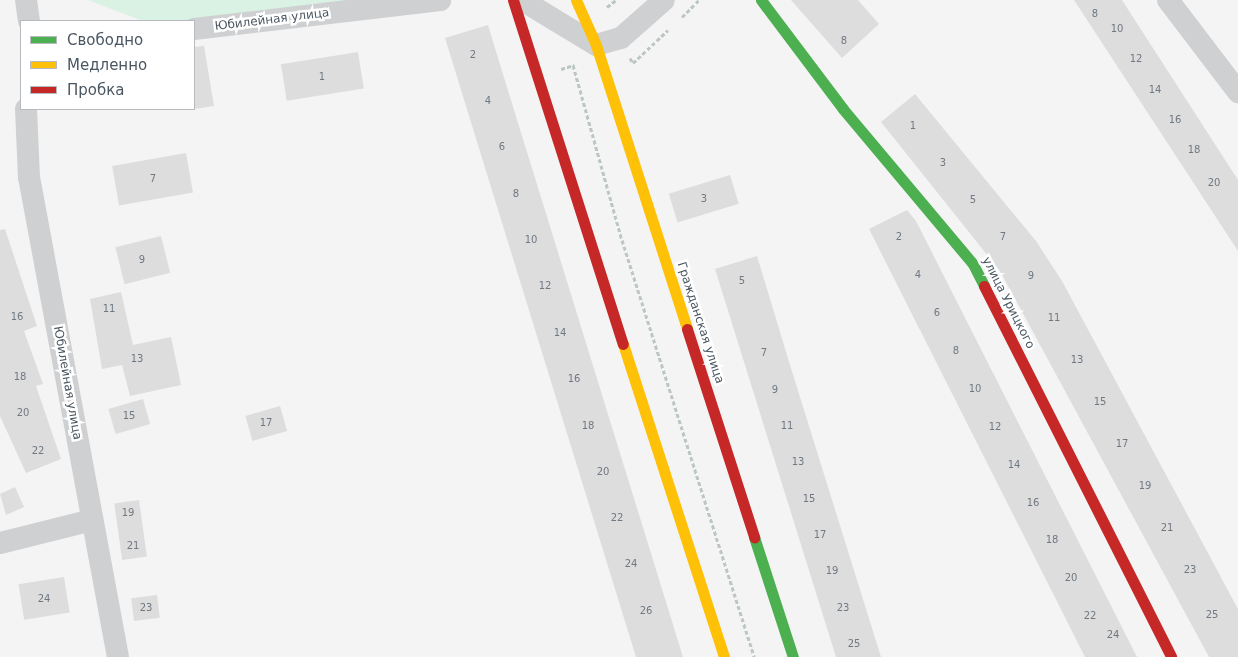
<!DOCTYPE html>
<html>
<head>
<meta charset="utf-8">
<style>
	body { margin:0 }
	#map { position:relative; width:1238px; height:657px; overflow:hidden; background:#f4f4f4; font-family:"DejaVu Sans",sans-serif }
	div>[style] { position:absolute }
	.green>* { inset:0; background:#d9f2e3 }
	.building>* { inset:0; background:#ddddde; transform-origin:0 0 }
	.path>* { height:3px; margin-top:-1.5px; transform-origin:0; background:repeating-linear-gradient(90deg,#bcc7c4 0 4px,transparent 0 6.5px) }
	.street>* { height:22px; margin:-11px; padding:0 11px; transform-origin:11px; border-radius:11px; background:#ced0d2 }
	.fast>* { height:11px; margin:-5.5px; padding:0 5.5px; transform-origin:5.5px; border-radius:5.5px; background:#4caf50 }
	.slow>* { height:11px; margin:-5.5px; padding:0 5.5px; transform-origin:5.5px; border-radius:5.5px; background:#ffc107 }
	.jam>* { height:11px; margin:-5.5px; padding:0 5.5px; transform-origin:5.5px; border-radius:5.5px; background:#c62828 }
	span { translate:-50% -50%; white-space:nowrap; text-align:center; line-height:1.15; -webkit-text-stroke:5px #fff; paint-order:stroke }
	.number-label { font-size:10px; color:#707881 }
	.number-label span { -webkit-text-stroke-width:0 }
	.street-label { font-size:12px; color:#4a5661 }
	.legend { position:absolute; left:20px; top:20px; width:175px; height:90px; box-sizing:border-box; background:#fff; border:1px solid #b7bbc0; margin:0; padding:6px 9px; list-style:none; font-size:15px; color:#4a5661 }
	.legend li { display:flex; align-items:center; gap:10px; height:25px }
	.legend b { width:25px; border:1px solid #b7bbc0 }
</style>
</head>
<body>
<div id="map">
	<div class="green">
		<i style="clip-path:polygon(88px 0,384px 0,194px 21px,143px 21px)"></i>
	</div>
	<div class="building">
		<i style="clip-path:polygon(791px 0,858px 0,879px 24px,842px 58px)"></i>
		<i style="clip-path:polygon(1074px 0,1122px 0,1238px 180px,1238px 251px)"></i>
		<i style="clip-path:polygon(488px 25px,502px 71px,683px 657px,636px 657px,445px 38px)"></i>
		<i style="clip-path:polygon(204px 46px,214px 106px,194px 109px,194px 47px)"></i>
		<i style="left:358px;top:52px;width:37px;height:78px;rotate:81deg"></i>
		<i style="clip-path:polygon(915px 94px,1036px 241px,1062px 281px,1238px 609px,1238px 657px,1209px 657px,1000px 271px,881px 122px)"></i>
		<i style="left:186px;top:153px;width:40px;height:75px;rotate:80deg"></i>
		<i style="left:730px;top:175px;width:30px;height:64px;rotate:73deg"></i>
		<i style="clip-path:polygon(907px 210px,916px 221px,1137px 657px,1085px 657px,869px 229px)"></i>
		<i style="clip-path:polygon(5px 229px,37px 326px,24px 331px,43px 384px,36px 386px,61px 459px,26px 473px,0 416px,0 230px)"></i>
		<i style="left:161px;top:236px;width:38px;height:47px;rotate:76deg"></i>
		<i style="clip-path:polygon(757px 256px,790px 365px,881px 657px,836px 657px,749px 378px,715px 269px)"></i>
		<i style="clip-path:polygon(121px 292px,133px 345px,171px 337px,181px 385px,130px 396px,122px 365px,102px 369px,90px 299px)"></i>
		<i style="left:143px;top:399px;width:26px;height:36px;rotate:74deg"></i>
		<i style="left:280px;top:406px;width:26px;height:36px;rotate:74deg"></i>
		<i style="clip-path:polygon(15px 487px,24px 507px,6px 515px,0 494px)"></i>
		<i style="left:139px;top:500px;width:57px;height:25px;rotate:82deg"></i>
		<i style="left:64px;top:577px;width:36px;height:46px;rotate:81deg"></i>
		<i style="left:157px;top:595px;width:23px;height:26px;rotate:83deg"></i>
	</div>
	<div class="path">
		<i style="left:607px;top:7px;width:11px;rotate:-38deg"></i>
		<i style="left:682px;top:17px;width:24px;rotate:-45deg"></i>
		<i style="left:630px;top:58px;width:6px;rotate:59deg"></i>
		<i style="left:633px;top:63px;width:48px;rotate:-43.3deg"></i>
		<i style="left:573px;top:65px;width:182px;rotate:74.4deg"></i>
		<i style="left:622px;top:240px;width:437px;rotate:72.4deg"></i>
		<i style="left:561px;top:69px;width:14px;rotate:-17deg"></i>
	</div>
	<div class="street">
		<i style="left:26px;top:0;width:21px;rotate:82deg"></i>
		<i style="left:522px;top:0;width:87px;rotate:31.3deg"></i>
		<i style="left:596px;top:45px;width:26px;rotate:-16deg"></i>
		<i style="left:621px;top:38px;width:57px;rotate:-41.5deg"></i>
		<i style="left:1168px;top:0;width:116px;rotate:52.7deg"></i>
		<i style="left:194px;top:29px;width:248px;rotate:-6.7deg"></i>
		<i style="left:26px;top:109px;width:68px;rotate:87.5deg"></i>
		<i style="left:29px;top:177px;width:488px;rotate:79.5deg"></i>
		<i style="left:0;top:543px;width:95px;rotate:-14deg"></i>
	</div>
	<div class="fast">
		<i style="left:761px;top:0;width:136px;rotate:53deg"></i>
		<i style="left:843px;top:109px;width:202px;rotate:50deg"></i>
		<i style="left:973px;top:264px;width:25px;rotate:63deg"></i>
		<i style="left:754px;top:537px;width:126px;rotate:72deg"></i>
	</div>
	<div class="slow">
		<i style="left:576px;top:0;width:49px;rotate:66deg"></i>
		<i style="left:596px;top:45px;width:298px;rotate:72.2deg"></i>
		<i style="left:623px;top:344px;width:329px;rotate:72.1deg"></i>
	</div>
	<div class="jam">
		<i style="left:513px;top:0;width:361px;rotate:72.3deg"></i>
		<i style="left:984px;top:286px;width:415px;rotate:63.2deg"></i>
		<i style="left:687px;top:329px;width:219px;rotate:72.1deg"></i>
	</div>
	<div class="number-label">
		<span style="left:1095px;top:14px">8</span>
		<span style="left:1117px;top:29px">10</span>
		<span style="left:844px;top:41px">8</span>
		<span style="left:473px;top:55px">2</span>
		<span style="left:1136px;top:59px">12</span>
		<span style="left:322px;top:77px">1</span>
		<span style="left:1155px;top:90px">14</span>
		<span style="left:488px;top:101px">4</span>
		<span style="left:1175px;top:120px">16</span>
		<span style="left:913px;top:126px">1</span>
		<span style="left:502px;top:147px">6</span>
		<span style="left:1194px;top:150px">18</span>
		<span style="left:943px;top:163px">3</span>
		<span style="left:153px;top:179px">7</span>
		<span style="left:1214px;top:183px">20</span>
		<span style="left:516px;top:194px">8</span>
		<span style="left:704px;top:199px">3</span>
		<span style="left:973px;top:200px">5</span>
		<span style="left:899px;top:237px">2</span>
		<span style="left:1003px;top:237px">7</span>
		<span style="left:531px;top:240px">10</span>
		<span style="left:142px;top:260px">9</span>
		<span style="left:918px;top:275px">4</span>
		<span style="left:1031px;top:276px">9</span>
		<span style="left:742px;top:281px">5</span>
		<span style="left:545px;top:286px">12</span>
		<span style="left:109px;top:309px">11</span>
		<span style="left:937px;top:313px">6</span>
		<span style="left:17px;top:317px">16</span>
		<span style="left:1054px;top:318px">11</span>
		<span style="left:560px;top:333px">14</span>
		<span style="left:956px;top:351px">8</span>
		<span style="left:764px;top:353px">7</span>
		<span style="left:137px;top:359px">13</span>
		<span style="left:1077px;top:360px">13</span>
		<span style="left:20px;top:377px">18</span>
		<span style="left:574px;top:379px">16</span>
		<span style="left:975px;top:389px">10</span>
		<span style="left:775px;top:390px">9</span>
		<span style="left:1100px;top:402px">15</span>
		<span style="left:23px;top:413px">20</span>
		<span style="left:129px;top:416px">15</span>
		<span style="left:266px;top:423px">17</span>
		<span style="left:588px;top:426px">18</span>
		<span style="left:787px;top:426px">11</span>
		<span style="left:995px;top:427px">12</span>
		<span style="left:1122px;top:444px">17</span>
		<span style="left:38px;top:451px">22</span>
		<span style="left:798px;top:462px">13</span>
		<span style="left:1014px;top:465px">14</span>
		<span style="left:603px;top:472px">20</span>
		<span style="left:1145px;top:486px">19</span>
		<span style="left:809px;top:499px">15</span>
		<span style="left:1033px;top:503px">16</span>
		<span style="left:128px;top:513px">19</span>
		<span style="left:617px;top:518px">22</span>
		<span style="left:1167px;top:528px">21</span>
		<span style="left:820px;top:535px">17</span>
		<span style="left:1052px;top:540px">18</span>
		<span style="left:133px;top:546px">21</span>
		<span style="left:631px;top:564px">24</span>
		<span style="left:1190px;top:570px">23</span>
		<span style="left:832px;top:571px">19</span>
		<span style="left:1071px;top:578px">20</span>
		<span style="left:44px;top:599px">24</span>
		<span style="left:146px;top:608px">23</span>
		<span style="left:843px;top:608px">23</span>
		<span style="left:646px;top:611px">26</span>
		<span style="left:1212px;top:615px">25</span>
		<span style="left:1090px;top:616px">22</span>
		<span style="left:1113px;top:635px">24</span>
		<span style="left:854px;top:644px">25</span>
	</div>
	<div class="street-label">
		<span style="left:272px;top:20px;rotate:-7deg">Юбилейная улица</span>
		<span style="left:1008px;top:303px;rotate:63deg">улица Урицкого</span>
		<span style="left:700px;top:323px;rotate:72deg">Гражданская улица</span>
		<span style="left:67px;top:383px;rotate:80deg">Юбилейная улица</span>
	</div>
	<ul class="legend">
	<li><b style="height:6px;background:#4caf50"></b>Свободно</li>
	<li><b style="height:6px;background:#ffc107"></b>Медленно</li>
	<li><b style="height:6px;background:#c62828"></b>Пробка</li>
	</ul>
</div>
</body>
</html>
